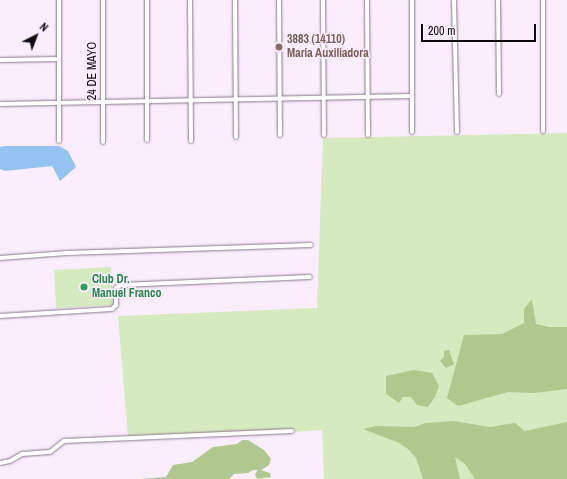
<!DOCTYPE html>
<html>
<head>
<meta charset="utf-8">
<style>
	body { margin:0 }
	#map { position:relative; width:567px; height:479px; overflow:hidden; background:#fbecfe; font-family:"Archivo Narrow",sans-serif }
	div>[style] { position:absolute }
	.green>* { inset:0; background:#d6eabf; transform-origin:0 0 }
	.forest>* { inset:0; background:#aec88e }
	.water>* { inset:0; background:#94c2f1 }
	.roads { filter:drop-shadow(0 0 1px #88788c) drop-shadow(0 0 1px #88788c) }
	.minor>* { height:4px; margin:-2px; padding:0 2px; transform-origin:2px; border-radius:2px; background:#fff }
	.dots>* { width:11px; height:11px; translate:-50% -50%; box-sizing:border-box; border:2px solid #fbecfe; border-radius:50% }
	span { translate:-50% -50%; white-space:nowrap; text-align:center; line-height:1.15; -webkit-text-stroke:3px #fbecfe; paint-order:stroke }
	.education-label { font-size:12px; color:#785e54; font-weight:700 }
	.left { translate:0 -50%; text-align:left }
	.street-label { font-size:12px; color:#0f0910 }
	.leisure-label { font-size:12px; color:#27864d; font-weight:700 }
	.north { position:absolute; left:16px; top:16px; width:40px; height:40px; -webkit-text-stroke:3px #fbecfe; paint-order:stroke; rotate:42deg; font-size:11px; font-weight:700; line-height:16px; text-align:center; color:#0f0910 }
	.north::after { content:''; display:block; margin:auto; width:14px; height:18px; background:#0f0910; clip-path:polygon(50% 0,100% 100%,50% 72%,0 100%) }
	.scale { position:absolute; left:421px; top:24px; width:115px; height:18px; box-sizing:border-box; border:2px solid #0f0910; border-top:0; padding-left:5px; font-size:12px; line-height:14px; white-space:nowrap; color:#0f0910; -webkit-text-stroke:3px #fbecfe; paint-order:stroke }
</style>
</head>
<body>
<div id="map">
	<div class="green">
		<i style="clip-path:polygon(567px 133px,567px 479px,324px 479px,322px 430px,295px 432px,294px 429px,128px 437px,118px 316px,317px 308px,323px 138px)"></i>
		<i style="left:111px;top:267px;width:38px;height:57px;rotate:87deg"></i>
	</div>
	<div class="forest">
		<i style="clip-path:polygon(532px 299px,536px 324px,549px 327px,567px 327px,567px 389px,534px 393px,508px 392px,458px 406px,447px 398px,464px 335px,502px 334px,524px 323px,524px 309px)"></i>
		<i style="clip-path:polygon(449px 350px,454px 364px,446px 368px,440px 361px,444px 357px,444px 351px)"></i>
		<i style="clip-path:polygon(414px 370px,432px 373px,439px 386px,435px 397px,428px 407px,417px 405px,411px 397px,403px 397px,399px 403px,386px 394px,386px 376px)"></i>
		<i style="clip-path:polygon(453px 421px,490px 427px,515px 423px,525px 431px,567px 422px,567px 479px,475px 479px,465px 464px,455px 457px,460px 479px,423px 479px,416px 458px,408px 449px,397px 442px,363px 429px,376px 426px,414px 427px,426px 423px)"></i>
		<i style="clip-path:polygon(242px 440px,248px 440px,264px 450px,271px 459px,269px 465px,261px 470px,270px 473px,271px 477px,257px 479px,255px 474px,258px 470px,253px 470px,248px 473px,234px 474px,229px 479px,139px 479px,166px 477px,173px 465px,192px 462px,213px 447px,237px 444px)"></i>
	</div>
	<div class="water">
		<i style="clip-path:polygon(5px 146px,59px 146px,68px 151px,76px 167px,60px 181px,52px 166px,5px 171px,0 169px,0 147px)"></i>
	</div>
	<div class="roads">
		<div class="minor">
			<i style="left:59px;top:0;width:141px;rotate:90deg"></i>
			<i style="left:103px;top:0;width:142px;rotate:90deg"></i>
			<i style="left:147px;top:0;width:140px;rotate:90deg"></i>
			<i style="left:190px;top:0;width:141px;rotate:89.6deg"></i>
			<i style="left:235px;top:0;width:137px;rotate:89.6deg"></i>
			<i style="left:279px;top:0;width:135px;rotate:89.6deg"></i>
			<i style="left:323px;top:0;width:135px;rotate:89.6deg"></i>
			<i style="left:367px;top:0;width:135px;rotate:89.6deg"></i>
			<i style="left:454px;top:0;width:132px;rotate:88.7deg"></i>
			<i style="left:498px;top:0;width:94px;rotate:89.4deg"></i>
			<i style="left:543px;top:0;width:131px;rotate:90deg"></i>
			<i style="left:0;top:60px;width:59px;rotate:-1deg"></i>
			<i style="left:0;top:104px;width:412px;rotate:-1.1deg"></i>
			<i style="left:412px;top:132px;width:132px;rotate:-90deg"></i>
			<i style="left:0;top:258px;width:67px;rotate:-4.3deg"></i>
			<i style="left:67px;top:253px;width:244px;rotate:-1.9deg"></i>
			<i style="left:0;top:316px;width:112px;rotate:-3.6deg"></i>
			<i style="left:112px;top:309px;width:6px;rotate:-45deg"></i>
			<i style="left:116px;top:305px;width:17px;rotate:-90deg"></i>
			<i style="left:116px;top:288px;width:6px;rotate:-31deg"></i>
			<i style="left:121px;top:285px;width:189px;rotate:-2.4deg"></i>
			<i style="left:0;top:463px;width:10px;rotate:-11deg"></i>
			<i style="left:10px;top:461px;width:14px;rotate:-30deg"></i>
			<i style="left:22px;top:454px;width:28px;rotate:-4deg"></i>
			<i style="left:50px;top:452px;width:18px;rotate:-38deg"></i>
			<i style="left:64px;top:441px;width:228px;rotate:-2.5deg"></i>
		</div>
	</div>
	<div class="dots">
		<i style="left:279px;top:47px;background:#8d6e63"></i>
		<i style="left:84px;top:287px;background:#2e9e5b"></i>
	</div>
	<div class="education-label">
		<span class="left" style="left:287px;top:47px">3883 (14110)<br>Maria Auxiliadora</span>
	</div>
	<div class="street-label">
		<span style="left:93px;top:71px;rotate:-90deg">24 DE MAYO</span>
	</div>
	<div class="leisure-label">
		<span class="left" style="left:92px;top:287px">Club Dr.<br>Manuel Franco</span>
	</div>
	<div class="north">N</div>
	<div class="scale">200 m</div>
</div>
</body>
</html>
